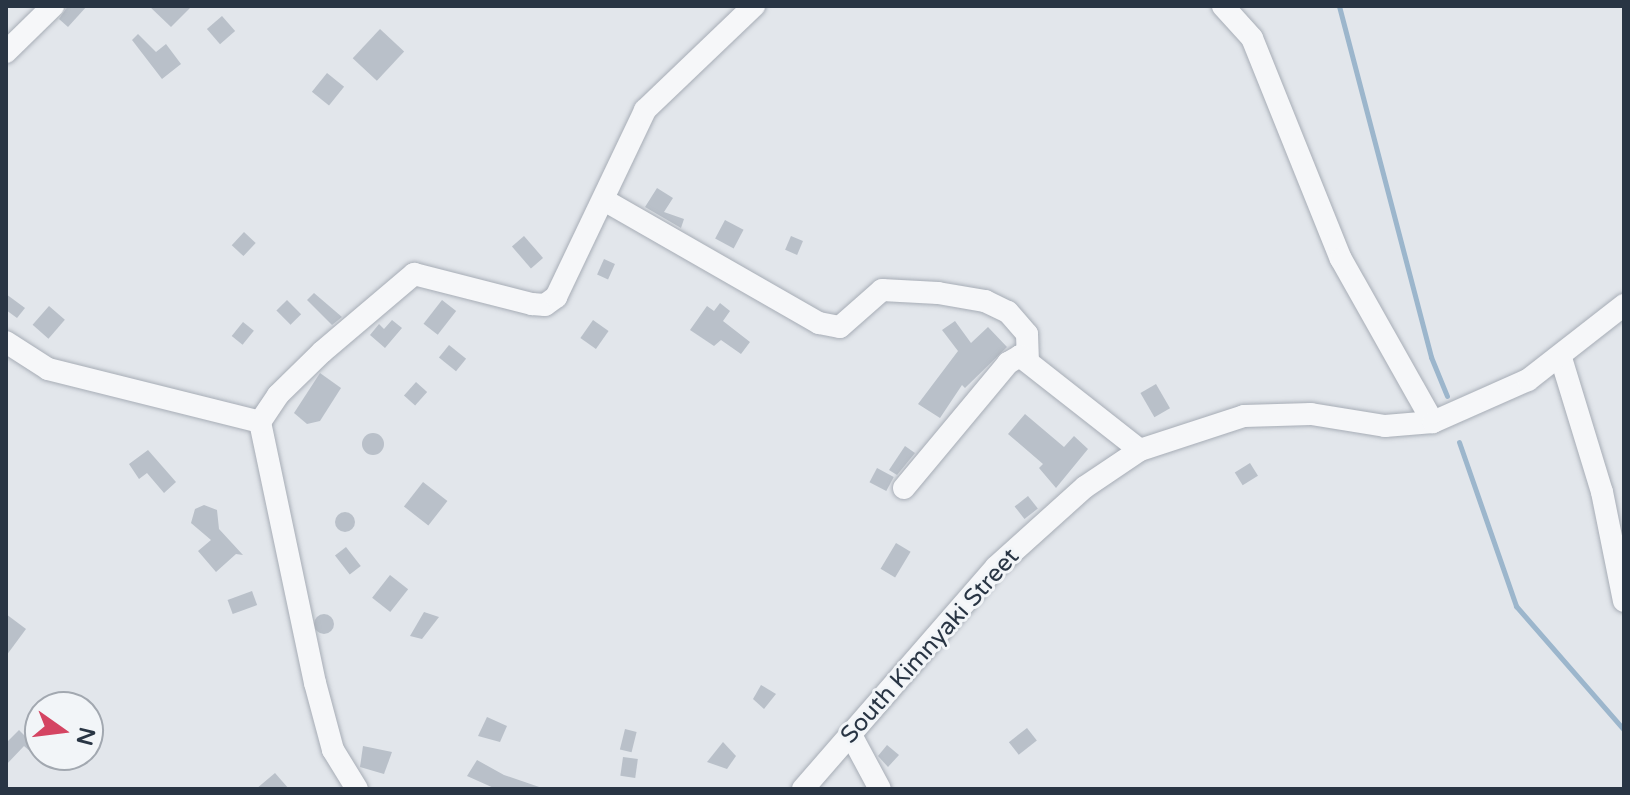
<!DOCTYPE html>
<html>
<head>
<meta charset="utf-8">
<style>
	body { margin:0 }
	#map { position:relative; width:1630px; height:795px; overflow:hidden; background:#e2e6eb; font-family:"Varela Round",sans-serif }
	div>[style] { position:absolute }
	.stream>* { height:5px; margin:-2.5px; padding:0 2.5px; transform-origin:2.5px; border-radius:2.5px; background:#9cb6cc }
	.building>* { inset:0; background:#b9c0c9; transform-origin:0 0 }
	.round { border-radius:50% }
	.roads { filter:drop-shadow(0 0 2px #a7adb6) drop-shadow(0 0 2px #a7adb6) }
	.minor>* { height:22px; margin:-11px; padding:0 11px; transform-origin:11px; border-radius:11px; background:#f6f7f9 }
	span { translate:-50% -50%; white-space:nowrap; text-align:center; line-height:1.15; -webkit-text-stroke:6px #f2f5f8; paint-order:stroke }
	.street-label { font-size:24px; color:#293544 }
	.frame { position:absolute; inset:0; border:8px solid #293544; pointer-events:none }
	.north { position:absolute; left:24px; top:691px; width:80px; height:80px; box-sizing:border-box; background:#f2f5f8; border:2px solid #a2a8b0; border-radius:50%; rotate:104deg; font-size:22px; font-weight:700; line-height:32px; text-align:center; color:#293544 }
	.north::after { content:''; display:block; margin:auto; width:28px; height:36px; background:#d44462; clip-path:polygon(50% 0,100% 100%,50% 72%,0 100%) }
</style>
</head>
<body>
<div id="map">
	<div class="stream">
		<i style="left:1339px;top:6px;width:363px;rotate:75.3deg"></i>
		<i style="left:1431px;top:357px;width:42px;rotate:67.7deg"></i>
		<i style="left:1459px;top:442px;width:174px;rotate:70.8deg"></i>
		<i style="left:1516px;top:606px;width:164px;rotate:48.9deg"></i>
	</div>
	<div class="building">
		<i style="clip-path:polygon(68px 6px,87px 6px,68px 27px,59px 19px)"></i>
		<i style="clip-path:polygon(149px 6px,192px 6px,171px 27px)"></i>
		<i style="left:222px;top:16px;width:20px;height:20px;rotate:49deg"></i>
		<i style="left:380px;top:29px;width:33px;height:40px;rotate:43deg"></i>
		<i style="clip-path:polygon(138px 34px,156px 52px,166px 44px,181px 64px,162px 79px,132px 40px)"></i>
		<i style="left:327px;top:73px;width:22px;height:24px;rotate:39deg"></i>
		<i style="clip-path:polygon(657px 188px,673px 198px,664px 212px,684px 219px,681px 228px,645px 207px)"></i>
		<i style="left:725px;top:220px;width:21px;height:21px;rotate:28deg"></i>
		<i style="left:244px;top:232px;width:16px;height:18px;rotate:43deg"></i>
		<i style="left:524px;top:236px;width:29px;height:16px;rotate:49deg"></i>
		<i style="left:791px;top:236px;width:13px;height:15px;rotate:23deg"></i>
		<i style="left:604px;top:259px;width:12px;height:17px;rotate:24deg"></i>
		<i style="clip-path:polygon(314px 293px,342px 317px,332px 325px,307px 300px)"></i>
		<i style="clip-path:polygon(6px 294px,25px 308px,17px 318px,6px 310px)"></i>
		<i style="left:287px;top:300px;width:20px;height:15px;rotate:45deg"></i>
		<i style="left:442px;top:300px;width:18px;height:30px;rotate:38deg"></i>
		<i style="clip-path:polygon(720px 303px,730px 311px,723px 321px,750px 342px,741px 354px,721px 340px,714px 346px,690px 330px,707px 306px,714px 311px)"></i>
		<i style="left:49px;top:306px;width:21px;height:25px;rotate:41deg"></i>
		<i style="clip-path:polygon(392px 320px,402px 328px,385px 348px,370px 335px,379px 324px,384px 329px)"></i>
		<i style="left:593px;top:320px;width:19px;height:22px;rotate:35deg"></i>
		<i style="clip-path:polygon(955px 321px,971px 343px,988px 327px,1007px 347px,965px 388px,962px 385px,940px 418px,918px 404px,958px 351px,942px 330px)"></i>
		<i style="left:243px;top:322px;width:14px;height:18px;rotate:39deg"></i>
		<i style="left:449px;top:345px;width:22px;height:16px;rotate:39deg"></i>
		<i style="clip-path:polygon(320px 373px,341px 388px,320px 421px,307px 424px,294px 413px)"></i>
		<i style="left:416px;top:382px;width:15px;height:18px;rotate:42deg"></i>
		<i style="left:1156px;top:384px;width:28px;height:18px;rotate:60deg"></i>
		<i style="clip-path:polygon(1025px 414px,1064px 447px,1074px 436px,1088px 449px,1056px 488px,1039px 468px,1043px 464px,1008px 434px)"></i>
		<i class="round" style="left:362px;top:433px;width:22px;height:22px"></i>
		<i style="clip-path:polygon(905px 446px,915px 453px,897px 475px,889px 470px)"></i>
		<i style="clip-path:polygon(148px 450px,176px 482px,164px 493px,147px 473px,139px 479px,129px 464px)"></i>
		<i style="left:1250px;top:463px;width:15px;height:18px;rotate:58deg"></i>
		<i style="left:877px;top:468px;width:19px;height:16px;rotate:28deg"></i>
		<i style="left:423px;top:482px;width:31px;height:31px;rotate:38deg"></i>
		<i style="left:1028px;top:496px;width:16px;height:17px;rotate:52deg"></i>
		<i style="clip-path:polygon(204px 505px,217px 510px,219px 529px,243px 555px,236px 554px,216px 572px,198px 551px,211px 540px,191px 523px,195px 509px)"></i>
		<i class="round" style="left:335px;top:512px;width:20px;height:20px"></i>
		<i style="left:896px;top:543px;width:17px;height:30px;rotate:31deg"></i>
		<i style="left:346px;top:547px;width:24px;height:14px;rotate:52deg"></i>
		<i style="left:390px;top:575px;width:23px;height:29px;rotate:38deg"></i>
		<i style="left:252px;top:591px;width:15px;height:26px;rotate:70deg"></i>
		<i style="clip-path:polygon(424px 612px,439px 617px,422px 639px,410px 636px)"></i>
		<i class="round" style="left:314px;top:614px;width:20px;height:20px"></i>
		<i style="clip-path:polygon(6px 614px,26px 629px,6px 656px)"></i>
		<i style="clip-path:polygon(761px 685px,776px 694px,764px 709px,753px 699px)"></i>
		<i style="clip-path:polygon(487px 717px,507px 726px,500px 742px,478px 736px)"></i>
		<i style="clip-path:polygon(40px 720px,40px 760px,24px 746px,6px 765px,6px 743px,19px 730px,25px 736px)"></i>
		<i style="left:1027px;top:728px;width:16px;height:23px;rotate:52deg"></i>
		<i style="left:625px;top:729px;width:12px;height:21px;rotate:14deg"></i>
		<i style="clip-path:polygon(723px 742px,736px 756px,727px 769px,707px 762px)"></i>
		<i style="clip-path:polygon(887px 745px,899px 755px,888px 767px,878px 756px)"></i>
		<i style="clip-path:polygon(363px 746px,392px 752px,384px 774px,360px 767px)"></i>
		<i style="left:623px;top:757px;width:15px;height:19px;rotate:8deg"></i>
		<i style="clip-path:polygon(477px 760px,504px 775px,545px 789px,496px 789px,467px 776px)"></i>
		<i style="clip-path:polygon(275px 773px,289px 789px,256px 789px)"></i>
	</div>
	<div class="roads">
		<div class="minor">
			<i style="left:1223px;top:6px;width:43px;rotate:47.8deg"></i>
			<i style="left:1252px;top:38px;width:238px;rotate:68.1deg"></i>
			<i style="left:1341px;top:259px;width:187px;rotate:60.6deg"></i>
			<i style="left:6px;top:52px;width:66px;rotate:-44.4deg"></i>
			<i style="left:604px;top:200px;width:248px;rotate:29.8deg"></i>
			<i style="left:819px;top:323px;width:21px;rotate:11deg"></i>
			<i style="left:840px;top:327px;width:56px;rotate:-41.4deg"></i>
			<i style="left:882px;top:290px;width:56px;rotate:3.1deg"></i>
			<i style="left:938px;top:293px;width:48px;rotate:9.7deg"></i>
			<i style="left:985px;top:301px;width:25px;rotate:26deg"></i>
			<i style="left:1008px;top:312px;width:29px;rotate:49deg"></i>
			<i style="left:1027px;top:334px;width:24px;rotate:88deg"></i>
			<i style="left:6px;top:342px;width:50px;rotate:32.7deg"></i>
			<i style="left:48px;top:369px;width:219px;rotate:14deg"></i>
			<i style="left:1561px;top:358px;width:140px;rotate:73deg"></i>
			<i style="left:1602px;top:492px;width:111px;rotate:78.6deg"></i>
			<i style="left:904px;top:488px;width:163px;rotate:-50.2deg"></i>
			<i style="left:1008px;top:363px;width:14px;rotate:-30deg"></i>
			<i style="left:1020px;top:356px;width:152px;rotate:38.1deg"></i>
			<i style="left:851px;top:735px;width:61px;rotate:61.8deg"></i>
			<i style="left:357px;top:789px;width:46px;rotate:-121.6deg"></i>
			<i style="left:333px;top:750px;width:69px;rotate:-105deg"></i>
			<i style="left:315px;top:683px;width:267px;rotate:-101.9deg"></i>
			<i style="left:260px;top:422px;width:32px;rotate:-56deg"></i>
			<i style="left:278px;top:395px;width:62px;rotate:-44.3deg"></i>
			<i style="left:322px;top:352px;width:121px;rotate:-40.3deg"></i>
			<i style="left:414px;top:274px;width:122px;rotate:14.3deg"></i>
			<i style="left:532px;top:304px;width:13px;rotate:4deg"></i>
			<i style="left:545px;top:305px;width:14px;rotate:-36deg"></i>
			<i style="left:556px;top:297px;width:207px;rotate:-64.5deg"></i>
			<i style="left:645px;top:110px;width:151px;rotate:-43.7deg"></i>
			<i style="left:803px;top:789px;width:294px;rotate:-49deg"></i>
			<i style="left:996px;top:567px;width:120px;rotate:-42deg"></i>
			<i style="left:1085px;top:487px;width:66px;rotate:-33.9deg"></i>
			<i style="left:1140px;top:450px;width:109px;rotate:-18.1deg"></i>
			<i style="left:1244px;top:416px;width:67px;rotate:-1.7deg"></i>
			<i style="left:1311px;top:414px;width:75px;rotate:9.2deg"></i>
			<i style="left:1385px;top:426px;width:48px;rotate:-4.8deg"></i>
			<i style="left:1433px;top:422px;width:104px;rotate:-23.9deg"></i>
			<i style="left:1528px;top:380px;width:122px;rotate:-38deg"></i>
		</div>
	</div>
	<div class="street-label">
		<span style="left:930px;top:646px;rotate:-48deg">South Kimnyaki Street</span>
	</div>
	<div class="frame"></div>
	<div class="north">N</div>
</div>
</body>
</html>
